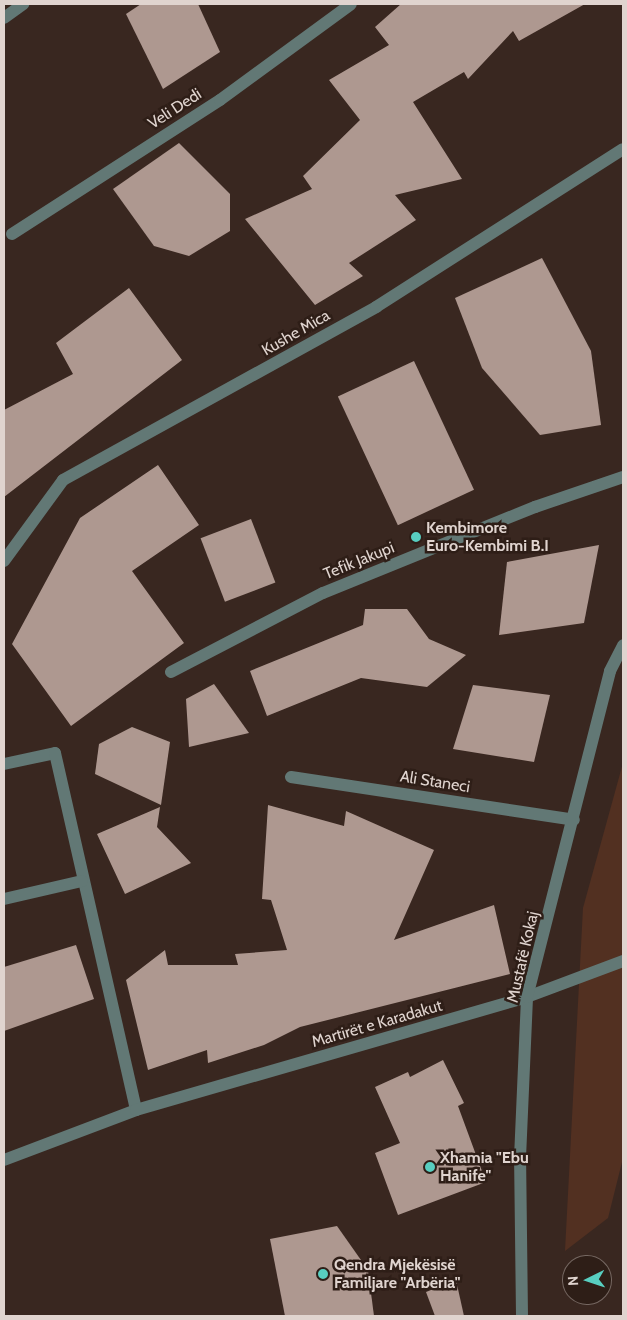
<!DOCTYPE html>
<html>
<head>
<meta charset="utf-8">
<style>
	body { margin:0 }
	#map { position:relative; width:627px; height:1320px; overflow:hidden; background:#392720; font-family:Cabin,sans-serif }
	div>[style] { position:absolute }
	.green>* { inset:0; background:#523021 }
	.building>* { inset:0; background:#ae9890; transform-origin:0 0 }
	.minor>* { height:12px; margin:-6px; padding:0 6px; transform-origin:6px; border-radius:6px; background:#627875 }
	.dots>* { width:14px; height:14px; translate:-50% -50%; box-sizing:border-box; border:2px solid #2e1e17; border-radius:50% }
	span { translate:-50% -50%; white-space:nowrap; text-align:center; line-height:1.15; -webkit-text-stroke:5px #2e1e17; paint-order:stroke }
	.street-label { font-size:16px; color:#e0d4cf }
	.poi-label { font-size:16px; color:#e0d4cf; font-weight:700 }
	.left { translate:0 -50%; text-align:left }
	.frame { position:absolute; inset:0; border:5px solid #e0d4cf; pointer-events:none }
	.north { position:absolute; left:562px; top:1255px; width:50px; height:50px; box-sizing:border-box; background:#2e1e17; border:1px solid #756761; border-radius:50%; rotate:266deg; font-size:14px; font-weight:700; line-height:20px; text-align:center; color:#e0d4cf }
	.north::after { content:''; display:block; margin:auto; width:18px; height:22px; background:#58cec0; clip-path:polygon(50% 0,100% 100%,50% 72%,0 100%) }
</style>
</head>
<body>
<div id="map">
	<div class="green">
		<i style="clip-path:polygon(623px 763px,623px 1158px,608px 1218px,565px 1251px,583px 908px)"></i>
	</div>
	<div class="building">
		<i style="clip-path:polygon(141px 4px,198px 4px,220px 52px,163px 89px,126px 14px)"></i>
		<i style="clip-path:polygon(401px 4px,585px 4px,519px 41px,513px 31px,468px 79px,464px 72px,413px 102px,462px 179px,395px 195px,416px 220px,349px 263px,363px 276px,315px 305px,245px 219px,312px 189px,303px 176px,360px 120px,329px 80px,389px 45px,375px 27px)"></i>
		<i style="clip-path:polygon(179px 143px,230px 194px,230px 231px,189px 256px,154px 246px,113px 189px)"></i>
		<i style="clip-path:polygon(542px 258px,591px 351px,601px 425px,540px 435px,482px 368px,455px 298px)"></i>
		<i style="clip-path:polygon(129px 288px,182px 360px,4px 497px,4px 410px,73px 374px,56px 343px)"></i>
		<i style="left:414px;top:361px;width:142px;height:84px;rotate:65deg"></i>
		<i style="clip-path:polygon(158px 465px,199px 525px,132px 571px,184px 643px,71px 726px,12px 644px,80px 518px)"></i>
		<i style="left:251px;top:519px;width:68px;height:54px;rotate:69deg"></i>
		<i style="clip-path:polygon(599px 545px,584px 623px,499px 635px,507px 562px)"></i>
		<i style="clip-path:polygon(365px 609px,407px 609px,429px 639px,466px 655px,427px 687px,361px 678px,267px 716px,250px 671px,363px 625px)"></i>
		<i style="clip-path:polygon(214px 684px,249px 733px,189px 747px,186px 699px)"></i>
		<i style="clip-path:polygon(473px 685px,550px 695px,534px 762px,453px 749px)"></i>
		<i style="clip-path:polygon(132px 727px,170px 742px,161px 805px,95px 774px,99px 744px)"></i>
		<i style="clip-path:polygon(268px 805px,344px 826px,346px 811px,434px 850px,394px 940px,494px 905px,510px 974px,300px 1027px,264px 1045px,208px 1063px,207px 1050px,148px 1070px,126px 980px,165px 950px,168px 965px,238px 965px,235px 954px,287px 950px,271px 900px,262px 899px)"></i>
		<i style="clip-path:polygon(160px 807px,157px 827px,191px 863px,125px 894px,97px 834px)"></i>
		<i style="clip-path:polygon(76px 945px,94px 999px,4px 1031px,4px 967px)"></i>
		<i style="clip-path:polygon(443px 1060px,464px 1103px,458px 1106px,486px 1182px,398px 1215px,375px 1153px,400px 1143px,375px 1087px,408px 1072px,410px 1077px)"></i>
		<i style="clip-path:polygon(337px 1226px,368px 1270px,374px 1316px,285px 1316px,270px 1239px)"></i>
		<i style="clip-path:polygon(456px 1280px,464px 1316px,435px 1316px,426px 1292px)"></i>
	</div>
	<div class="minor">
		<i style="left:4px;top:18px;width:24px;rotate:-36deg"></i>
		<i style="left:12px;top:234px;width:247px;rotate:-32.8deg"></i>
		<i style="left:220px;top:100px;width:162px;rotate:-36.2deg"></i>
		<i style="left:4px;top:561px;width:100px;rotate:-53.9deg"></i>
		<i style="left:63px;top:480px;width:358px;rotate:-28.9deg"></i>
		<i style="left:376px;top:307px;width:293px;rotate:-32.6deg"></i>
		<i style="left:171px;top:672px;width:171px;rotate:-27.5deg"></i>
		<i style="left:323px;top:593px;width:229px;rotate:-22.1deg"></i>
		<i style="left:535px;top:507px;width:93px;rotate:-18.8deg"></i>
		<i style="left:4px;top:764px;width:52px;rotate:-12.2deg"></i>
		<i style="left:55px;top:753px;width:366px;rotate:77.2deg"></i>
		<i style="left:291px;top:777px;width:286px;rotate:8.6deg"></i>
		<i style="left:4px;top:899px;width:80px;rotate:-13deg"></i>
		<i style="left:4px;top:1160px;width:141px;rotate:-20.7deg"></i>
		<i style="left:136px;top:1110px;width:407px;rotate:-16.1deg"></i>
		<i style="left:527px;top:997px;width:103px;rotate:-20.6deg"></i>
		<i style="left:522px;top:1316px;width:158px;rotate:-90.7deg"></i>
		<i style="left:520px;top:1158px;width:161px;rotate:-87.5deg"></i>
		<i style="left:527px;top:997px;width:336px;rotate:-75.7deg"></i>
		<i style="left:610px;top:671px;width:29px;rotate:-63deg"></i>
	</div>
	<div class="dots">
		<i style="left:416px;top:537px;background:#58cec0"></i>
		<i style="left:430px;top:1167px;background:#58cec0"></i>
		<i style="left:323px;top:1274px;background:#58cec0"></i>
	</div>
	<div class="street-label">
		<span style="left:175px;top:109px;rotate:-33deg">Veli Dedi</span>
		<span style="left:296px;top:333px;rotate:-30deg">Kushe Mica</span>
		<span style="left:359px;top:561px;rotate:-22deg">Tefik Jakupi</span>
		<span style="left:435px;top:782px;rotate:9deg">Ali Staneci</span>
		<span style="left:523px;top:957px;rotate:-77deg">Mustafë Kokaj</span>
		<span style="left:377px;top:1024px;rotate:-16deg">Martirët e Karadakut</span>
	</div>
	<div class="poi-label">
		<span class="left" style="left:426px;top:537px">Kembimore<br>Euro-Kembimi B.I</span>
		<span class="left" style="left:440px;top:1167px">Xhamia "Ebu<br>Hanife"</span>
		<span class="left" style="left:334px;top:1274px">Qendra Mjekësisë<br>Familjare "Arbëria"</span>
	</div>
	<div class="frame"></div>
	<div class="north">N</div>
</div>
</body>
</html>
